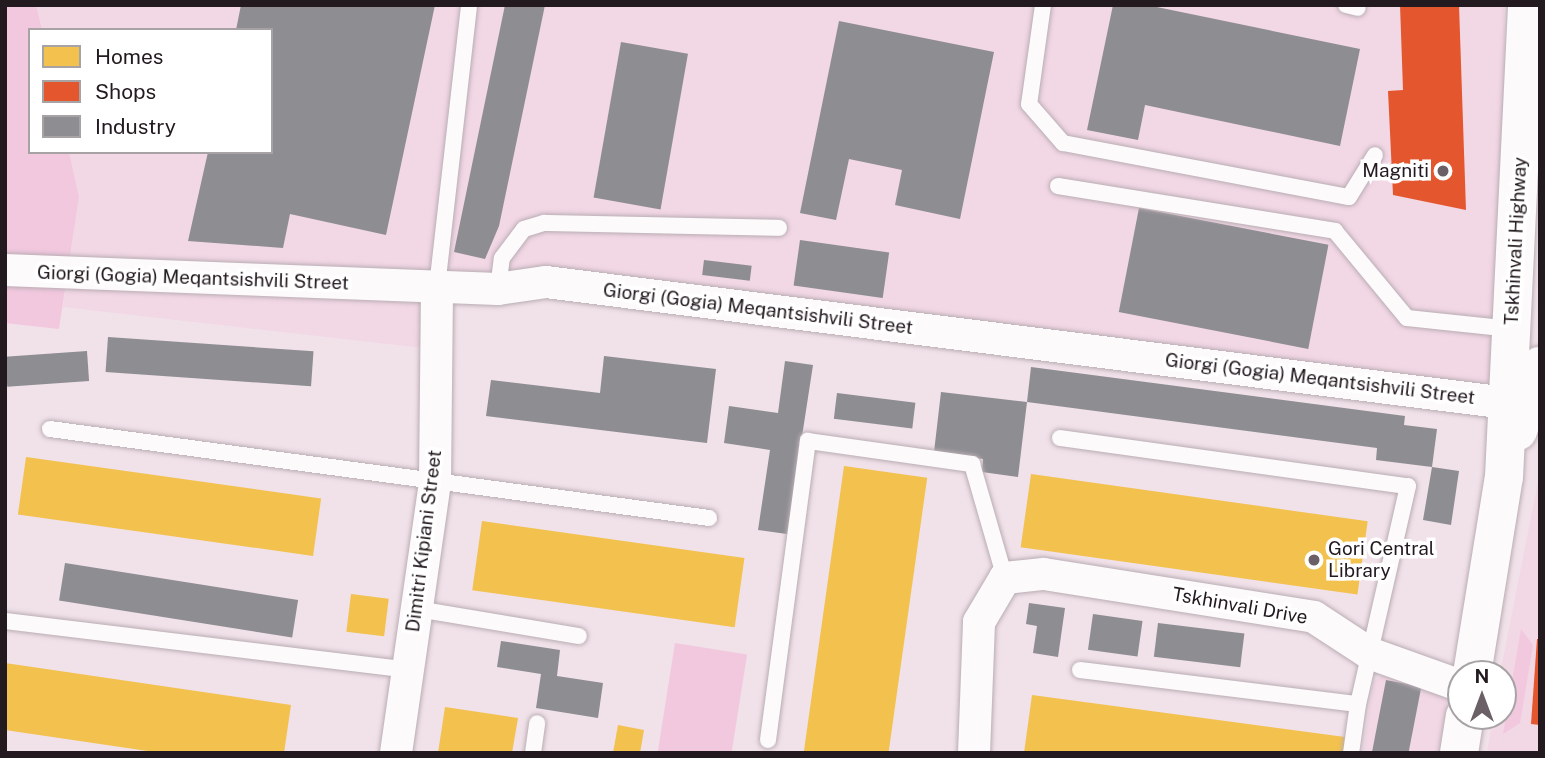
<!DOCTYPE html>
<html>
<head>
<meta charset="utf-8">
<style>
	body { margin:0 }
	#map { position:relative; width:1545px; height:758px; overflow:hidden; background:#f1e1e9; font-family:"Public Sans",sans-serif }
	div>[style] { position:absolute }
	.built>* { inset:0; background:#f2d7e5 }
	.green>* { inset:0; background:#f2c8df; transform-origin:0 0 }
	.homes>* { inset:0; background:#f2c14e; transform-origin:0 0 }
	.shops>* { inset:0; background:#e4572e }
	.industry>* { inset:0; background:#8d8d92; transform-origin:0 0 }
	.roads { filter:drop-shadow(0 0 2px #b9adb3) drop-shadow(0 0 2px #b9adb3) }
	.lane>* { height:16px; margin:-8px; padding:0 8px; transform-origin:8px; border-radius:8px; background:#fdfafc }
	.street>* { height:32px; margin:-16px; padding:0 16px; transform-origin:16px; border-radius:16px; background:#fdfafc }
	.secondary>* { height:38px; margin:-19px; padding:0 19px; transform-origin:19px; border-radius:19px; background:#fdfafc }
	.dots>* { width:19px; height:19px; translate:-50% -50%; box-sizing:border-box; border:4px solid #fff; border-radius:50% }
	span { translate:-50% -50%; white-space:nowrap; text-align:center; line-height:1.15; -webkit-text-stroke:7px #fff; paint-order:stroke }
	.poi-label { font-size:19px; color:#231a1f }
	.right { translate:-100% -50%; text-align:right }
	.left { translate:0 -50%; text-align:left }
	.street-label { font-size:19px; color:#231a1f }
	.frame { position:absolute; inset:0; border:7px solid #231a1f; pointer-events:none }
	.legend { position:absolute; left:28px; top:28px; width:245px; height:126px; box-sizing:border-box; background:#fff; border:2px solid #a7a3a5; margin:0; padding:9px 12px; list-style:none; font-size:21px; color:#231a1f }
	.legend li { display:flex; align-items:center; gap:14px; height:35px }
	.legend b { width:35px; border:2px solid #a7a3a5 }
	.north { position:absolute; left:1447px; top:660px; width:70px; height:70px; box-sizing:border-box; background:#fff; border:2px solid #a7a3a5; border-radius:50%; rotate:0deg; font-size:19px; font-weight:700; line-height:28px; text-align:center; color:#231a1f }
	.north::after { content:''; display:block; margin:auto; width:24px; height:32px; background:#6b6066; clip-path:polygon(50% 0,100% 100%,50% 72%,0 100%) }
</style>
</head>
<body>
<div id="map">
	<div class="built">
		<i style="clip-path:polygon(36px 5px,1504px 5px,1506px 156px,1496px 379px,1467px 388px,531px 271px,437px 300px,432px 349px,63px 307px,79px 197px,69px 152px,271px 152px,271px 30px,42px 30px)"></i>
		<i style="clip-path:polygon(1540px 472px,1540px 753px,1487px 753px,1493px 716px,1503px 716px,1500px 674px)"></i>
		<i style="clip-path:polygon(1389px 672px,1451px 687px,1441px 753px,1363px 753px,1373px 681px)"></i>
	</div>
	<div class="green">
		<i style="clip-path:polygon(5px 5px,36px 5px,42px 30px,30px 30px,30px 152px,69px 152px,79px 197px,59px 329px,5px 323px)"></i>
		<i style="clip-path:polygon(1521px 629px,1533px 645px,1520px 723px,1503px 734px)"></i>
		<i style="left:675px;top:643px;width:73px;height:111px;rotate:9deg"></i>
	</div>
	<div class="homes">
		<i style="left:26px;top:457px;width:298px;height:58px;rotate:8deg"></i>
		<i style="left:844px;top:466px;width:84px;height:290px;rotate:8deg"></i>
		<i style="left:1031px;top:474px;width:340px;height:74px;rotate:8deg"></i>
		<i style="left:482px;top:521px;width:265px;height:70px;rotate:8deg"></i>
		<i style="left:351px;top:594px;width:38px;height:38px;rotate:7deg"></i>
		<i style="clip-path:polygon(5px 663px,291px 705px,284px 753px,161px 753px,5px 730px)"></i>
		<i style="clip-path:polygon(1032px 695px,1345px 737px,1343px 753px,1024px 753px)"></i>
		<i style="clip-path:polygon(445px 707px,518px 718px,512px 753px,438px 753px)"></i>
		<i style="clip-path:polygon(618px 725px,644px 730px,640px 753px,613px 753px)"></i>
	</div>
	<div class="shops">
		<i style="clip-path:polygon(1400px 5px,1459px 5px,1466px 210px,1393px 195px,1388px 91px,1403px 90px)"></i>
		<i style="clip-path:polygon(1537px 639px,1540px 639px,1540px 725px,1531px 724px)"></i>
	</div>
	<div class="industry">
		<i style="clip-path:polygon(241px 5px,435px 5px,386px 235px,290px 214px,283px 248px,188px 241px,208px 152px,271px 152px,271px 30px,236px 30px)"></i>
		<i style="clip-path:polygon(505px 5px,545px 5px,499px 226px,485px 259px,454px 252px)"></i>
		<i style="clip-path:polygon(1113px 5px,1147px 5px,1360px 49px,1340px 146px,1145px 105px,1138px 140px,1087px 130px)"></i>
		<i style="clip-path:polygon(839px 21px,994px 52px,960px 219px,895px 205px,902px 170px,849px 159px,836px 220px,800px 213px)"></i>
		<i style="left:621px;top:42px;width:68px;height:158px;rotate:10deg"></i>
		<i style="left:1139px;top:208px;width:193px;height:106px;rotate:11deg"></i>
		<i style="left:800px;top:240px;width:90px;height:46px;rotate:8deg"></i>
		<i style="left:704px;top:260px;width:48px;height:15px;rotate:7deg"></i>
		<i style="left:108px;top:337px;width:206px;height:35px;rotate:4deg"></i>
		<i style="left:87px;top:351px;width:30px;height:82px;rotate:86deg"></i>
		<i style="clip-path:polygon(604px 356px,716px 369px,707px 443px,486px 416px,491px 380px,600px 393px)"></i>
		<i style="clip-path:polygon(785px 361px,813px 365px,787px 534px,758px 530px,770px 450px,724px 443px,729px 406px,778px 413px)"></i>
		<i style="clip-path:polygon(1031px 367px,1405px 416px,1404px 425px,1437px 429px,1432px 467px,1459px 471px,1451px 525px,1423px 520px,1432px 467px,1376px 460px,1377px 448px,1027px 402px)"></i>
		<i style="clip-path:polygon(941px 392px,1027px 402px,1018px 477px,982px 472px,983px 459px,934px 452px)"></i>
		<i style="left:837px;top:393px;width:79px;height:26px;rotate:7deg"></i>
		<i style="left:65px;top:563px;width:236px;height:38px;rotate:9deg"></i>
		<i style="clip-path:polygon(1029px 603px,1065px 608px,1058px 657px,1033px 653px,1037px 626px,1026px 624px)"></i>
		<i style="left:1093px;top:614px;width:50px;height:36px;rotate:8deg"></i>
		<i style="left:1158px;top:623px;width:87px;height:34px;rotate:7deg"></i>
		<i style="clip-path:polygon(501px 641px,560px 650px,557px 676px,603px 683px,598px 718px,536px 708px,541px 674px,497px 667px)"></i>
		<i style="left:1386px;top:680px;width:36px;height:74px;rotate:11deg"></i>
	</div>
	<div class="roads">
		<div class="lane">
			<i style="left:1043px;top:5px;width:100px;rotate:98deg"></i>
			<i style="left:1029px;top:104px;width:52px;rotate:48.9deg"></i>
			<i style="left:1063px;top:143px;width:291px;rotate:10.7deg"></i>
			<i style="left:1349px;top:197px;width:49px;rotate:-58.2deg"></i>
			<i style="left:1346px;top:5px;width:12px;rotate:14deg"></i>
			<i style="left:1058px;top:186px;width:281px;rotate:9.2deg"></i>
			<i style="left:1335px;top:231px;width:113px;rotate:50.4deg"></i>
			<i style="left:1407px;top:318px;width:105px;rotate:6deg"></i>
			<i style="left:437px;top:287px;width:284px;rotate:-83.5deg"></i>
			<i style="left:498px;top:289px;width:31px;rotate:-83deg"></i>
			<i style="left:502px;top:258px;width:36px;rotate:-53deg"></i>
			<i style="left:524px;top:229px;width:21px;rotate:-17deg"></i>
			<i style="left:544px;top:223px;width:235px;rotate:1.2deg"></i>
			<i style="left:50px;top:429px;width:665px;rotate:7.69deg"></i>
			<i style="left:1060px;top:438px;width:351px;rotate:7.9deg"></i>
			<i style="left:1408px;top:486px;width:224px;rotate:102.9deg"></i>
			<i style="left:1358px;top:704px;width:49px;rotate:98.1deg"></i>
			<i style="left:417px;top:609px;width:164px;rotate:9.5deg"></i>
			<i style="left:5px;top:621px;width:406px;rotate:6.9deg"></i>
			<i style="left:1080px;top:670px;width:280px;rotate:7deg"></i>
			<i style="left:768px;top:740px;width:302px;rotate:-82.4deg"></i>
			<i style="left:808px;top:441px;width:166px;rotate:8deg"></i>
			<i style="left:972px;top:464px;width:119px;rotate:73.9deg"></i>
			<i style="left:533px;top:753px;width:30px;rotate:-82deg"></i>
		</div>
		<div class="street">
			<i style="left:5px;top:270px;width:493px;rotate:2.2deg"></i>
			<i style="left:498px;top:289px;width:49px;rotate:-8.3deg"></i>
			<i style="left:546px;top:282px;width:969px;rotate:7.18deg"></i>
			<i style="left:396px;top:753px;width:275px;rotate:-81.8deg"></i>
			<i style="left:435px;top:481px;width:194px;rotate:-89.4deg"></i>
			<i style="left:974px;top:753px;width:131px;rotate:-87.8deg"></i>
			<i style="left:979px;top:622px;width:51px;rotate:-59.4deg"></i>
			<i style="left:1005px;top:578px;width:39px;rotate:-6deg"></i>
			<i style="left:1044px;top:574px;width:273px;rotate:9deg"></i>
			<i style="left:1314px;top:617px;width:66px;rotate:33.2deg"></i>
			<i style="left:1369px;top:653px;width:98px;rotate:19.7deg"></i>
		</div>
		<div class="secondary">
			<i style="left:1518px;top:431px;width:69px;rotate:-71.3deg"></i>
			<i style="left:1472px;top:674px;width:200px;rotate:-80.8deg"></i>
			<i style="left:1504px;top:477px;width:473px;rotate:-87.2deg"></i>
			<i style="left:1459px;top:753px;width:37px;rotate:-81deg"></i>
		</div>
	</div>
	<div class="dots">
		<i style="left:1443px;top:171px;background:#6b6066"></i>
		<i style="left:1314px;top:560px;background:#6b6066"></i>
	</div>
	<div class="poi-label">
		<span class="right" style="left:1429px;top:171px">Magniti</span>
		<span class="left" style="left:1328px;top:560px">Gori Central<br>Library</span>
	</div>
	<div class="street-label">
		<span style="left:1516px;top:241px;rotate:-87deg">Tskhinvali Highway</span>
		<span style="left:193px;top:278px;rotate:2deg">Giorgi (Gogia) Meqantsishvili Street</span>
		<span style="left:758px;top:309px;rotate:7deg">Giorgi (Gogia) Meqantsishvili Street</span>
		<span style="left:1320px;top:379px;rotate:7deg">Giorgi (Gogia) Meqantsishvili Street</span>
		<span style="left:424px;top:541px;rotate:-83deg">Dimitri Kipiani Street</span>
		<span style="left:1240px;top:606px;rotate:10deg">Tskhinvali Drive</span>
	</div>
	<div class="frame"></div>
	<ul class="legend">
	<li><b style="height:19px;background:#f2c14e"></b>Homes</li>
	<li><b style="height:19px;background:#e4572e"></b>Shops</li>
	<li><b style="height:19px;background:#8d8d92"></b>Industry</li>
	</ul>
	<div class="north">N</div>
</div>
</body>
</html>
